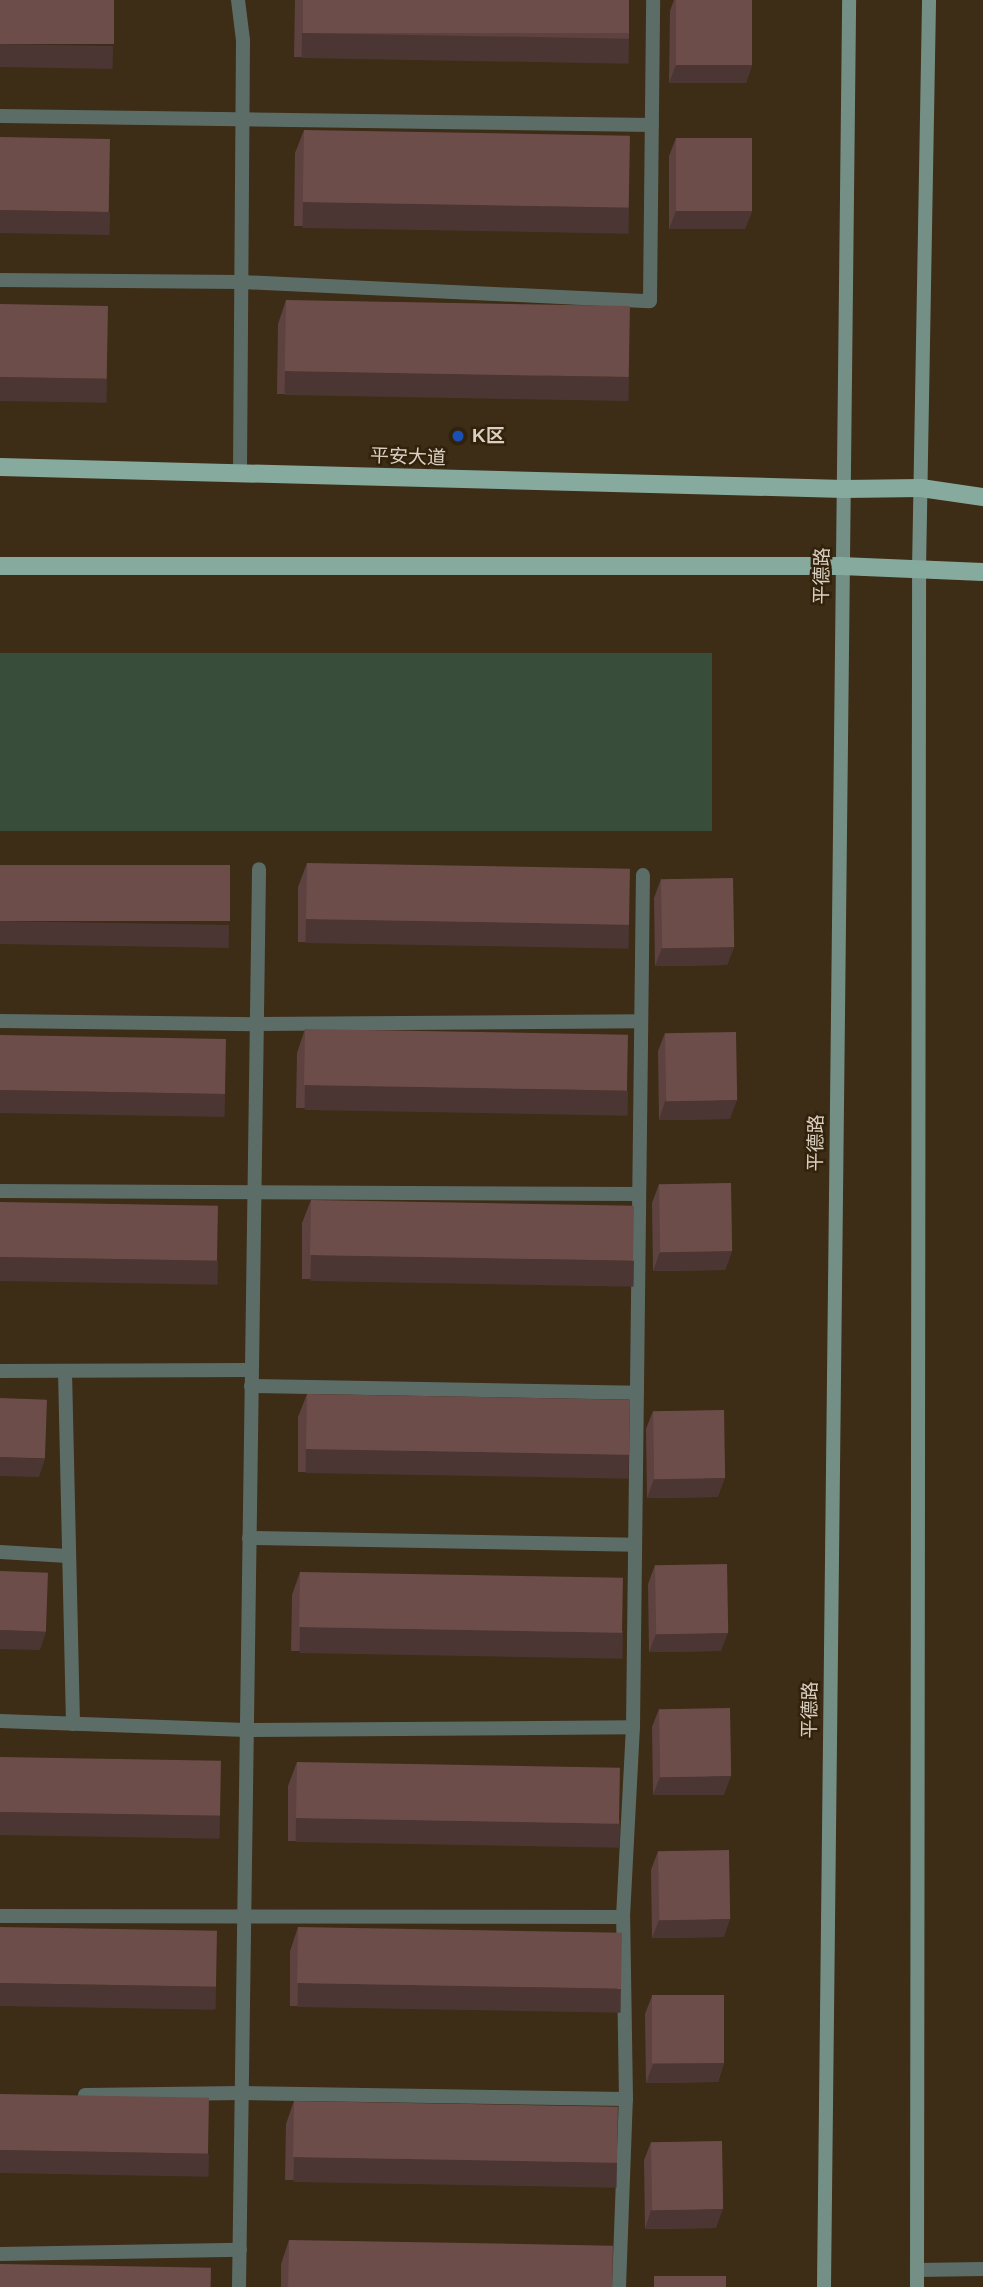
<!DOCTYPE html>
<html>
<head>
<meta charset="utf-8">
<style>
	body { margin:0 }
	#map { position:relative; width:983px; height:2287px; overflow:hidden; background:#3d2c16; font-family:Arial,"Noto Sans SC",sans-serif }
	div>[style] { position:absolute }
	.green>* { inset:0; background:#384e3a; transform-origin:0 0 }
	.service>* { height:14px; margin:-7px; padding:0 7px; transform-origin:7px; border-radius:7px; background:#5c6d67 }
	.minor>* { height:14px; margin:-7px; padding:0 7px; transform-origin:7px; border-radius:7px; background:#5c6d67 }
	.secondary>* { height:14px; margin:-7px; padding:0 7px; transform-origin:7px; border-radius:7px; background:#749086 }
	.primary>* { height:18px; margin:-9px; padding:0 9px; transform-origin:9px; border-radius:9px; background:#87aa9e }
	.wall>* { inset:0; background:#5d4240 }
	.shaded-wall>* { inset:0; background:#4c3634; transform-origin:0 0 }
	.building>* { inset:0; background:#6c4d4a; transform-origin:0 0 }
	.dots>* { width:19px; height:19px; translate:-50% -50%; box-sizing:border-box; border:4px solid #32220c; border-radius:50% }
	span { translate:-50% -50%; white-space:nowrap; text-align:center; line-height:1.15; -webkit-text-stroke:5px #32220c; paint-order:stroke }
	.poi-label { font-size:19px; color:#dad0c2; font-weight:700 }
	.left { translate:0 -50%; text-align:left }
	.street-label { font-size:19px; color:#dad0c2 }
</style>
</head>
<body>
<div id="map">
	<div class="green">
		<i style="left:0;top:653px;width:712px;height:178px"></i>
	</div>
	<div class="service">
		<i style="left:238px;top:0;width:40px;rotate:82.9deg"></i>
		<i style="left:243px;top:40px;width:433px;rotate:90.4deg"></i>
		<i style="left:0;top:116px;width:652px;rotate:0.79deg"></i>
		<i style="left:0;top:280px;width:242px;rotate:0.5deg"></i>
		<i style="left:242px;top:282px;width:408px;rotate:2.7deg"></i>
		<i style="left:650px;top:301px;width:301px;rotate:-89.4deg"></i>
		<i style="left:0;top:1021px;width:257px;rotate:0.7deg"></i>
		<i style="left:257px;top:1024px;width:384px;rotate:-0.4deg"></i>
		<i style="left:0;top:1191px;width:639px;rotate:0.27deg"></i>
		<i style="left:0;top:1371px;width:251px;rotate:-0.2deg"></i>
		<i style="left:65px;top:1371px;width:353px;rotate:88.7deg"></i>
		<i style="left:251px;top:1386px;width:386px;rotate:1deg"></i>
		<i style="left:249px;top:1538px;width:386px;rotate:1deg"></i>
		<i style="left:0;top:1552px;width:68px;rotate:3.4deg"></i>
		<i style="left:0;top:1721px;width:246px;rotate:2.1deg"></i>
		<i style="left:246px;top:1730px;width:387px;rotate:-0.4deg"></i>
		<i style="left:0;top:1916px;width:623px;rotate:0.09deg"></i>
		<i style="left:85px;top:2095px;width:157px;rotate:-0.7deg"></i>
		<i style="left:242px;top:2093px;width:384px;rotate:0.9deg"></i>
		<i style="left:0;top:2254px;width:240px;rotate:-1deg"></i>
		<i style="left:239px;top:2287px;width:1418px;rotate:-89.19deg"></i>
		<i style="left:619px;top:2287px;width:188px;rotate:-87.9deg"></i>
		<i style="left:626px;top:2099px;width:182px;rotate:-90.9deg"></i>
		<i style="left:623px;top:1917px;width:190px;rotate:-87deg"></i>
		<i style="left:633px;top:1727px;width:852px;rotate:-89.33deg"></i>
	</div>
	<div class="minor">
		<i style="left:918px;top:2270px;width:65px;rotate:-0.9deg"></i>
	</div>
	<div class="secondary">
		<i style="left:824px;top:2287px;width:2287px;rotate:-89.37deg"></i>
		<i style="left:917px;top:2287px;width:1717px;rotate:-89.93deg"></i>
		<i style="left:919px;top:570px;width:570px;rotate:-88.99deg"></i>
	</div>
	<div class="primary">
		<i style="left:0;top:467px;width:844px;rotate:1.49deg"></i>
		<i style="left:844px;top:489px;width:77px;rotate:-0.7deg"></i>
		<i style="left:921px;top:488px;width:63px;rotate:8.3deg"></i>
		<i style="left:0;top:566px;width:841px"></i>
		<i style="left:841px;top:566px;width:142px;rotate:2.4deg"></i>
	</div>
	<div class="wall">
		<i style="clip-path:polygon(295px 0,629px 0,629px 38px,620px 61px,294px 57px)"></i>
		<i style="clip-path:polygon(674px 0,752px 0,752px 65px,746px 83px,669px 83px,670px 11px)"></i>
		<i style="clip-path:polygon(304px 130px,620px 230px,294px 226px,295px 153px)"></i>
		<i style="clip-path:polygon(676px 138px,752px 211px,745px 229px,669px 229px,669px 156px)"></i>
		<i style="clip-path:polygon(286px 300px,621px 399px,277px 394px,278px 324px)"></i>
		<i style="clip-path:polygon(307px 863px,629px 923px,621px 946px,298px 942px,298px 887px)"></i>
		<i style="clip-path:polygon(661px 879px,734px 947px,727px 965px,655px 966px,654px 898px)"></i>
		<i style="clip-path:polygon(305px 1029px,619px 1112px,296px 1108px,297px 1053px)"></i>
		<i style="clip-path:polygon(665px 1033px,730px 1119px,659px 1120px,658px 1051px)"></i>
		<i style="clip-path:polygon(659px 1184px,732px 1251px,725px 1270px,653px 1271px,652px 1203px)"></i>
		<i style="clip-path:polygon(311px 1200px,625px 1282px,302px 1279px,302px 1223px)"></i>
		<i style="clip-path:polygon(307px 1394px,629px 1452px,621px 1476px,298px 1472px,298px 1417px)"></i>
		<i style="clip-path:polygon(653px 1411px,718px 1497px,647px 1498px,646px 1429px)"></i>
		<i style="clip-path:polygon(655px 1565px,721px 1651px,649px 1652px,648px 1584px)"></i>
		<i style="clip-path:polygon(300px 1572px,623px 1631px,614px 1654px,291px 1651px,292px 1595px)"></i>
		<i style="clip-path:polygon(659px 1709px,724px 1795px,653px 1795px,652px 1727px)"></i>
		<i style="clip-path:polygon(297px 1762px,620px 1821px,611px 1845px,288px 1841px,288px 1786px)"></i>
		<i style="clip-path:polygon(658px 1851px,724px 1937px,652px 1938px,651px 1870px)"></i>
		<i style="clip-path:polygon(298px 1927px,613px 2010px,290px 2006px,290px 1951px)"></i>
		<i style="clip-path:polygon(652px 1996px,724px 2063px,718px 2082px,646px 2083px,645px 2014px)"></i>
		<i style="clip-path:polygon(294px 2101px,617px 2160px,608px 2184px,285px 2180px,286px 2124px)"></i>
		<i style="clip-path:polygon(651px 2142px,716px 2228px,645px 2229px,644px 2160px)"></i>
		<i style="clip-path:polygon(289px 2240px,613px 2287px,281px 2287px,281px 2264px)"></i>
	</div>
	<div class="shaded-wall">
		<i style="left:302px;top:33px;width:327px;height:25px;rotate:1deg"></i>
		<i style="left:0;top:44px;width:113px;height:23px;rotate:1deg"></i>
		<i style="clip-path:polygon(676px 65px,752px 65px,746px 83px,669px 83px)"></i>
		<i style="left:303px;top:202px;width:326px;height:26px;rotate:1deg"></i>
		<i style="left:0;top:210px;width:110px;height:23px;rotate:1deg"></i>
		<i style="clip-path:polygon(676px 211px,752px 211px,745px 229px,669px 229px)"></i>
		<i style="left:285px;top:371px;width:344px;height:24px;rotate:1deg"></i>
		<i style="left:0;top:377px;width:107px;height:24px;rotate:1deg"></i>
		<i style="left:306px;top:919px;width:323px;height:24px;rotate:1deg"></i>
		<i style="left:0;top:921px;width:229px;height:23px;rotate:1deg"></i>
		<i style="clip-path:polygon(734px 947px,727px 965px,655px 966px,662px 948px)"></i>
		<i style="left:305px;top:1085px;width:323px;height:25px;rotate:1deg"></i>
		<i style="left:0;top:1090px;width:225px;height:23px;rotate:1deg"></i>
		<i style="clip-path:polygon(737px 1100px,730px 1119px,659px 1120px,665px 1101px)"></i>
		<i style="clip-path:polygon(732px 1251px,725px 1270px,653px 1271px,660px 1252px)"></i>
		<i style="left:311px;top:1255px;width:323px;height:26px;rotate:1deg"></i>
		<i style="left:0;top:1257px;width:218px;height:24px;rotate:1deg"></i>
		<i style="left:306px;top:1449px;width:323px;height:24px;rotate:1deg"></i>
		<i style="clip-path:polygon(0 1457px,45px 1459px,39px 1477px,0 1476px)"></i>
		<i style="clip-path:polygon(725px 1478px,718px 1497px,647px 1498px,654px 1479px)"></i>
		<i style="left:300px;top:1627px;width:323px;height:26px;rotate:1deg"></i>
		<i style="clip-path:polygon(0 1630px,46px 1632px,40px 1650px,0 1649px)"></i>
		<i style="clip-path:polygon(728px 1633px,721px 1651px,649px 1652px,656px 1634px)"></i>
		<i style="clip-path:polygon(731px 1776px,724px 1795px,653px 1795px,660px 1777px)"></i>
		<i style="left:0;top:1812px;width:220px;height:23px;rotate:1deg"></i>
		<i style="left:296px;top:1818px;width:324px;height:24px;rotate:1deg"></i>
		<i style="clip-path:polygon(730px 1919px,724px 1937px,652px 1938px,659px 1920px)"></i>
		<i style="left:0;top:1983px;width:216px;height:23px;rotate:1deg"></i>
		<i style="left:298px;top:1983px;width:323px;height:24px;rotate:1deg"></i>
		<i style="clip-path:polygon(724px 2063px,718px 2082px,646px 2083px,653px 2064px)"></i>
		<i style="left:0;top:2150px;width:209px;height:23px;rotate:1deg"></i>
		<i style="left:294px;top:2157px;width:323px;height:25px;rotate:1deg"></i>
		<i style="clip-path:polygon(723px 2209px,716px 2228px,645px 2229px,651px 2210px)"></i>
	</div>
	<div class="building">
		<i style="left:0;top:0;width:114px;height:44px"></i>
		<i style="left:303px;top:0;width:326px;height:33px"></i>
		<i style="left:676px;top:0;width:76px;height:65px"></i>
		<i style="left:304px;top:130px;width:326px;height:72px;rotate:1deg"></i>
		<i style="left:0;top:137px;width:110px;height:73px;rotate:1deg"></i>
		<i style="left:676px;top:138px;width:76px;height:73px"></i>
		<i style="left:286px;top:300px;width:344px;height:71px;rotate:1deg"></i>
		<i style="left:0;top:304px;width:108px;height:73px;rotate:1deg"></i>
		<i style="left:307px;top:863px;width:323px;height:56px;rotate:1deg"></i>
		<i style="left:0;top:865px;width:230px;height:56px"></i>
		<i style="left:733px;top:878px;width:69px;height:72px;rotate:89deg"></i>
		<i style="left:305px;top:1029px;width:323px;height:56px;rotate:1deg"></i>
		<i style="left:736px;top:1032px;width:68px;height:71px;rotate:89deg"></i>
		<i style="left:0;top:1035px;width:226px;height:55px;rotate:1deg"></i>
		<i style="left:731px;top:1183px;width:68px;height:72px;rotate:89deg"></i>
		<i style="left:311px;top:1200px;width:323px;height:55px;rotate:1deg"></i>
		<i style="left:0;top:1202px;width:218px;height:55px;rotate:1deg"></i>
		<i style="left:307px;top:1394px;width:323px;height:55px;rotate:1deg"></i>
		<i style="left:0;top:1398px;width:47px;height:59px;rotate:2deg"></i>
		<i style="left:724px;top:1410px;width:68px;height:71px;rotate:89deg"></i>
		<i style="left:727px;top:1564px;width:69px;height:72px;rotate:89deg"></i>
		<i style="left:0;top:1571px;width:48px;height:59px;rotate:2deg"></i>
		<i style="left:300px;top:1572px;width:323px;height:55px;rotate:1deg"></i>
		<i style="left:730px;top:1708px;width:68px;height:71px;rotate:89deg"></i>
		<i style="left:0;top:1757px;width:221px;height:55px;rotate:1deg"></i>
		<i style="left:297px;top:1762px;width:323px;height:56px;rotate:1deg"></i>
		<i style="left:729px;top:1850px;width:69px;height:71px;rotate:89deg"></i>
		<i style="left:0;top:1927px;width:217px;height:56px;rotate:1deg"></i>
		<i style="left:298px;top:1927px;width:324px;height:56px;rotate:1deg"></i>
		<i style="left:724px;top:1995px;width:68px;height:72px;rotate:90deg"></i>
		<i style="left:0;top:2094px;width:209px;height:56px;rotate:1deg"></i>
		<i style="left:294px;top:2101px;width:324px;height:56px;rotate:1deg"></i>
		<i style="left:722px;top:2141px;width:68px;height:71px;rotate:89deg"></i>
		<i style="left:289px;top:2240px;width:324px;height:47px;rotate:1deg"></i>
		<i style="left:0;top:2264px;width:211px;height:23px;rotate:1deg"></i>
		<i style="left:726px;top:2276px;width:11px;height:72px;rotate:90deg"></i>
	</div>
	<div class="dots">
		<i style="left:458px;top:436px;background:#1a4fb4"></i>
	</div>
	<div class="poi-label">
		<span class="left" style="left:472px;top:436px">K区</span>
	</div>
	<div class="street-label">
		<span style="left:408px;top:457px;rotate:2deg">平安大道</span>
		<span style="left:822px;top:576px;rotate:-89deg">平德路</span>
		<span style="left:816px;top:1143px;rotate:-89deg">平德路</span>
		<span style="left:810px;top:1710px;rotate:-89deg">平德路</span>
	</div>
</div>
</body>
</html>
